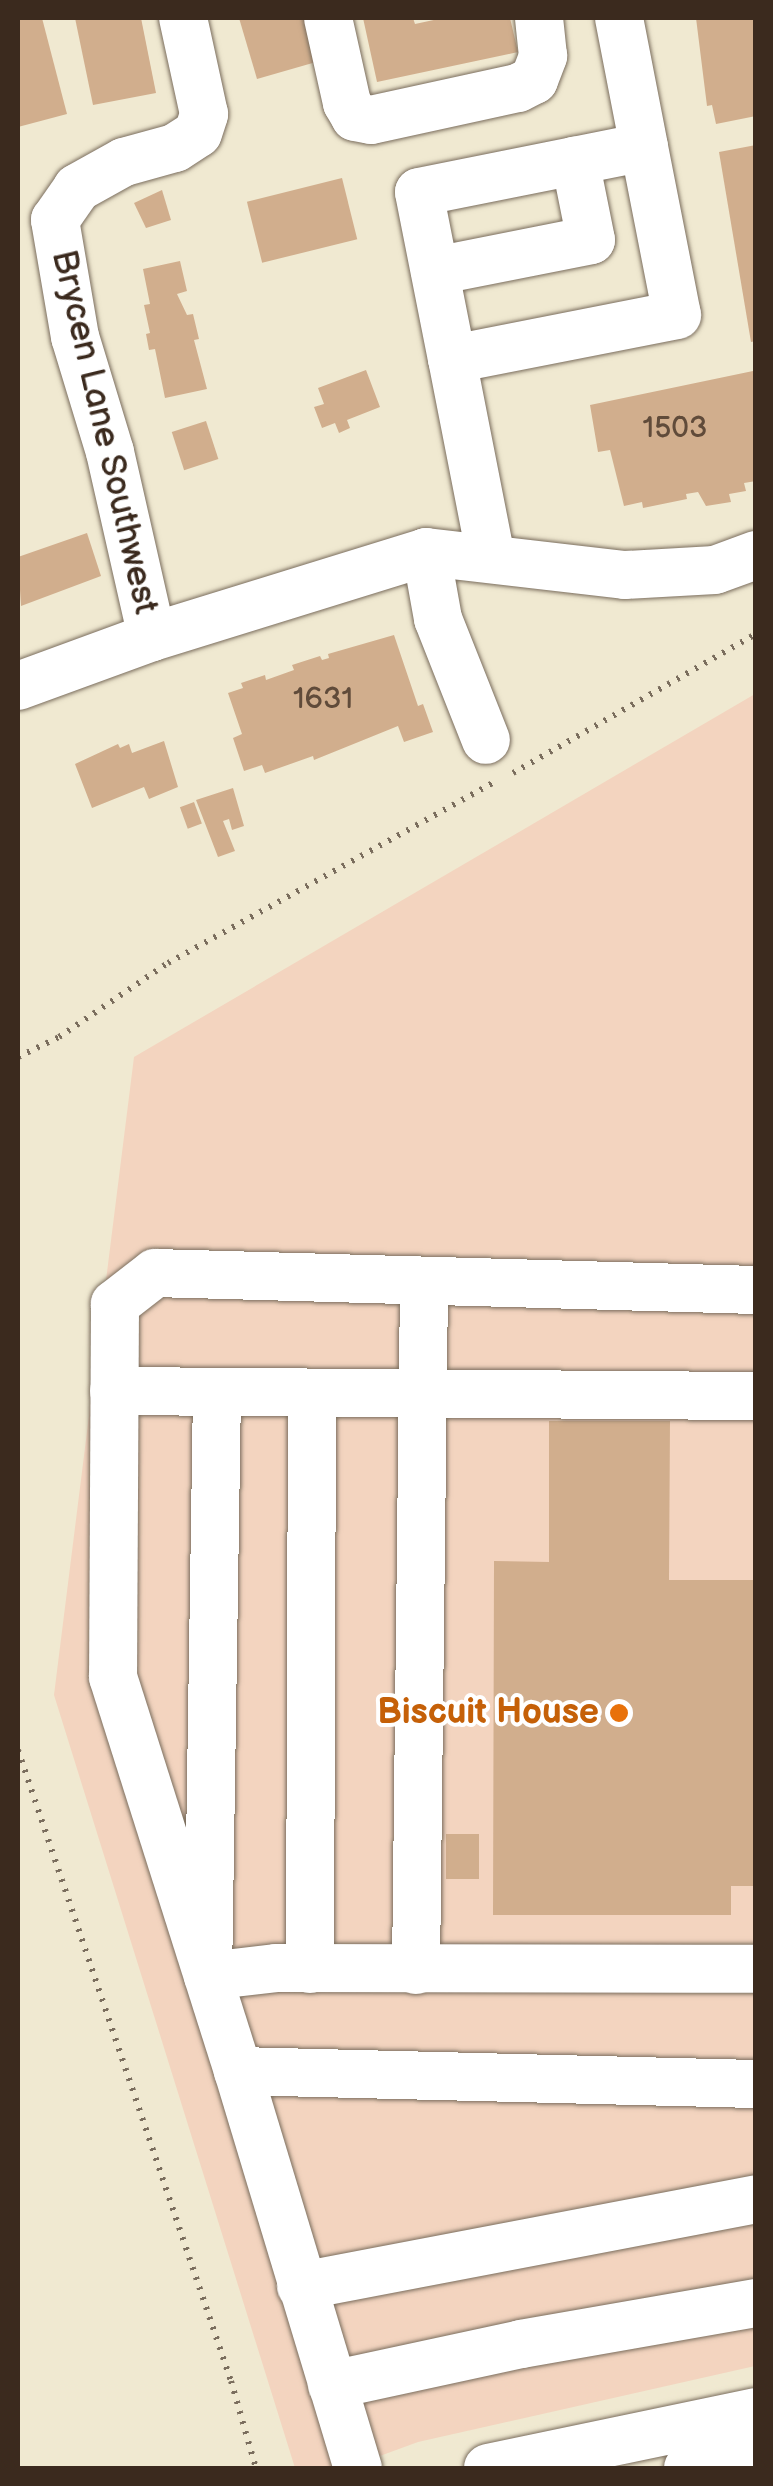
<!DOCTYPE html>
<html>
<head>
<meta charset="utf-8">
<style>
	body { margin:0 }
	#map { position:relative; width:773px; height:2486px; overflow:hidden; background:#f0e9d1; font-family:"Balsamiq Sans",sans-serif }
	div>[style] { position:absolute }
	.built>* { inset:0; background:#f3d4bf }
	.building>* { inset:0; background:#d1ae8d; transform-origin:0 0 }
	.path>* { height:6px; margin-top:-3px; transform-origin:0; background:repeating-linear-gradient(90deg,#7a6d5d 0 2.5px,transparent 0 10.5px) }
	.roads { filter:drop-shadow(0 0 2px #7a6d5d) drop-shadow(0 0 2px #7a6d5d) }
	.minor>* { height:48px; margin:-24px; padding:0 24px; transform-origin:24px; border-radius:24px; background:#fff }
	.dots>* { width:28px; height:28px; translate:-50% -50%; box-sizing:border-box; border:5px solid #fff; border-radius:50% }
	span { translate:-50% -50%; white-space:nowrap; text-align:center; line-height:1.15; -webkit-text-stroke:8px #fff; paint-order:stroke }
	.number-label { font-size:30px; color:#604b3a }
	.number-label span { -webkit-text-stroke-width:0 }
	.street-label { font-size:35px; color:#3b2a1e }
	.food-label { font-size:35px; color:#c56008; font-weight:700 }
	.right { translate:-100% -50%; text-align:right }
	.frame { position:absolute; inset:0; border:20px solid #3b2a1e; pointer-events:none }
</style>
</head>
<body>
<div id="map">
	<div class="built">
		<i style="clip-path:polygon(755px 694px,755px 2366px,418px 2442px,347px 2468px,295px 2468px,54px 1695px,134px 1057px)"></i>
	</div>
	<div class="building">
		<i style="clip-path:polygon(18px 18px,42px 18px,67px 114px,18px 127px)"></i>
		<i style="clip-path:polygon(75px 18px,141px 18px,156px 93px,93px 105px)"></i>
		<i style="clip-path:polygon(239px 18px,310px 18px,323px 60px,257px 79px)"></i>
		<i style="clip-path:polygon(363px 18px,413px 18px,415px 24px,443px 18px,510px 18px,518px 52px,377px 82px)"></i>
		<i style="clip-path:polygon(696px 18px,756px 18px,756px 116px,716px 124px,712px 105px,707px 106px)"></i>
		<i style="clip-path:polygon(756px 145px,756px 341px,751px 342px,719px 152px)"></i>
		<i style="left:342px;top:178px;width:63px;height:98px;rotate:76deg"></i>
		<i style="clip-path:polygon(162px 190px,171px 220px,146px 228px,134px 203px)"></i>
		<i style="clip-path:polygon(180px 261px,187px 291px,177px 294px,187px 315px,193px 314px,199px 339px,194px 340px,207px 389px,165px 398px,155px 349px,149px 350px,146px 334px,150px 333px,144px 305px,150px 304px,143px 269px)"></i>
		<i style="clip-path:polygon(366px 370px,380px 407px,347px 420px,350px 428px,339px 433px,335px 423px,322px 428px,314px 407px,324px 404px,318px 388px)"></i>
		<i style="clip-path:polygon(753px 371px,756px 481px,744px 483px,746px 491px,729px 494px,731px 502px,706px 506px,698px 492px,686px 494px,687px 499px,643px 508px,642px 502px,624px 506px,610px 450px,598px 452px,590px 405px)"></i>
		<i style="left:206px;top:421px;width:40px;height:36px;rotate:72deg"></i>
		<i style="clip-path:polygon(87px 533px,101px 576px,21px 606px,18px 557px)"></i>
		<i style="clip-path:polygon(394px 635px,418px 706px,423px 704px,433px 732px,404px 742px,398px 726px,314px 760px,313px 756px,265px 773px,262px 765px,244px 771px,233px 738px,242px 734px,228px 693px,243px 688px,241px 683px,265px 675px,266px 680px,294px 670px,292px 665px,320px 656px,322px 660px,329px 658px,328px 654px)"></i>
		<i style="clip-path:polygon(164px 741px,178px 787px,149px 799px,144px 787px,92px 808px,75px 764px,118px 744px,120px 748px,129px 744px,132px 753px)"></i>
		<i style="clip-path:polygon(233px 788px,244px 826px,232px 830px,229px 819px,223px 821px,235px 851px,218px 857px,196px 800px)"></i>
		<i style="left:194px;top:802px;width:23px;height:15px;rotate:70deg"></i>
		<i style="clip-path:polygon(549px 1421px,670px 1421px,669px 1580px,756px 1580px,756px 1886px,731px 1886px,731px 1915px,493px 1915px,494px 1561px,549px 1562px)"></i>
		<i style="left:446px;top:1834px;width:33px;height:45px"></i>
	</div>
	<div class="path">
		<i style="left:513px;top:773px;width:280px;rotate:-29.8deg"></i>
		<i style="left:18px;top:1057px;width:46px;rotate:-26deg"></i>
		<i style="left:59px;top:1037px;width:132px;rotate:-34.2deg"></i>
		<i style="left:168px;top:963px;width:376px;rotate:-29deg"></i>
		<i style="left:18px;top:1750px;width:666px;rotate:71.35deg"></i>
		<i style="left:231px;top:2381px;width:91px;rotate:74deg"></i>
	</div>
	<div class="roads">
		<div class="minor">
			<i style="left:328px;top:18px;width:87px;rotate:77.4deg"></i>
			<i style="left:347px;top:103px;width:16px;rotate:60deg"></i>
			<i style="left:355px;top:117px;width:16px;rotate:11deg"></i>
			<i style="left:371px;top:120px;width:150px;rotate:-12.3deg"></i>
			<i style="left:518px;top:88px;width:18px;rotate:-27deg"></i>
			<i style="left:534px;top:80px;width:26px;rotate:-69deg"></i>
			<i style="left:543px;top:56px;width:38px;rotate:-96deg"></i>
			<i style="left:619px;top:18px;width:131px;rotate:79deg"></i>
			<i style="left:644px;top:147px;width:171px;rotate:78.9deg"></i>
			<i style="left:677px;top:315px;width:229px;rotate:168.9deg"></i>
			<i style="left:452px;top:359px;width:170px;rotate:-101.2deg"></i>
			<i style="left:419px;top:192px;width:229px;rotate:-11.3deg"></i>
			<i style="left:435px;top:271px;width:159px;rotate:-11.2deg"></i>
			<i style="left:591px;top:240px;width:81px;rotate:-101.4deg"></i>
			<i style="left:452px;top:359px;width:202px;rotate:78.9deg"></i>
			<i style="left:426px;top:552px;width:68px;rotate:79.8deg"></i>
			<i style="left:438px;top:619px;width:130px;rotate:68.4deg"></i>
			<i style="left:152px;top:637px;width:190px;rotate:-102.8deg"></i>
			<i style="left:110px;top:452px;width:120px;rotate:-106.9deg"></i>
			<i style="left:75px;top:337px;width:119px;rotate:-99.7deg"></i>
			<i style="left:55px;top:220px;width:39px;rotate:-55deg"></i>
			<i style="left:77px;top:188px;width:54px;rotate:-29deg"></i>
			<i style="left:124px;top:162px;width:53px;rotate:-15.4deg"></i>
			<i style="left:175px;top:148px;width:27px;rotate:-33deg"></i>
			<i style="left:198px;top:133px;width:20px;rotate:-72deg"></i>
			<i style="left:204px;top:114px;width:98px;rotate:-102.3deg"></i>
			<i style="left:18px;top:686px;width:143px;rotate:-20.1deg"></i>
			<i style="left:152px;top:637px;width:287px;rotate:-17.2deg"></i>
			<i style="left:426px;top:552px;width:200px;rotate:6.6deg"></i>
			<i style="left:625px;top:575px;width:90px;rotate:-3.2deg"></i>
			<i style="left:715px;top:570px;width:44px;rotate:-20.1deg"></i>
			<i style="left:756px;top:1290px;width:601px;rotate:-178.38deg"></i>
			<i style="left:155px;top:1273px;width:51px;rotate:142.2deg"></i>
			<i style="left:115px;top:1304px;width:373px;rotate:90.3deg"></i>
			<i style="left:113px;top:1677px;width:413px;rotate:72.4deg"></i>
			<i style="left:238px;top:2071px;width:518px;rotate:1.44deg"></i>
			<i style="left:114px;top:1391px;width:642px;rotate:0.45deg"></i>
			<i style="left:217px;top:1392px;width:584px;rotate:90.88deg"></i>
			<i style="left:208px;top:1976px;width:68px;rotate:-6.7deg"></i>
			<i style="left:276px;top:1968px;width:480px;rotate:0.1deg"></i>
			<i style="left:310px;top:1969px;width:576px;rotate:-89.8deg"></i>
			<i style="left:416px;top:1970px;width:689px;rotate:-89.33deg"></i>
			<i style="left:238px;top:2071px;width:415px;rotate:73.2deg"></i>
			<i style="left:301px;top:2286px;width:463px;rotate:-10.8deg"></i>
			<i style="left:332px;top:2385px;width:193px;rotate:-12.2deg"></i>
			<i style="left:521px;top:2344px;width:239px;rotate:-9.9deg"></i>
			<i style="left:488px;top:2468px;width:274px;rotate:-11.8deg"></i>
			<i style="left:688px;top:2468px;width:69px;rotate:-10deg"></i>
		</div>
	</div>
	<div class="dots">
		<i style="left:619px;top:1713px;background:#e8710a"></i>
	</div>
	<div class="number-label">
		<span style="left:675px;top:428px">1503</span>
		<span style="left:323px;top:699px">1631</span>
	</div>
	<div class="street-label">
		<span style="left:104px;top:432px;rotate:77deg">Brycen Lane Southwest</span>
	</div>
	<div class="food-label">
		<span class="right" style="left:599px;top:1713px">Biscuit House</span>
	</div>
	<div class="frame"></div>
</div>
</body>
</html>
